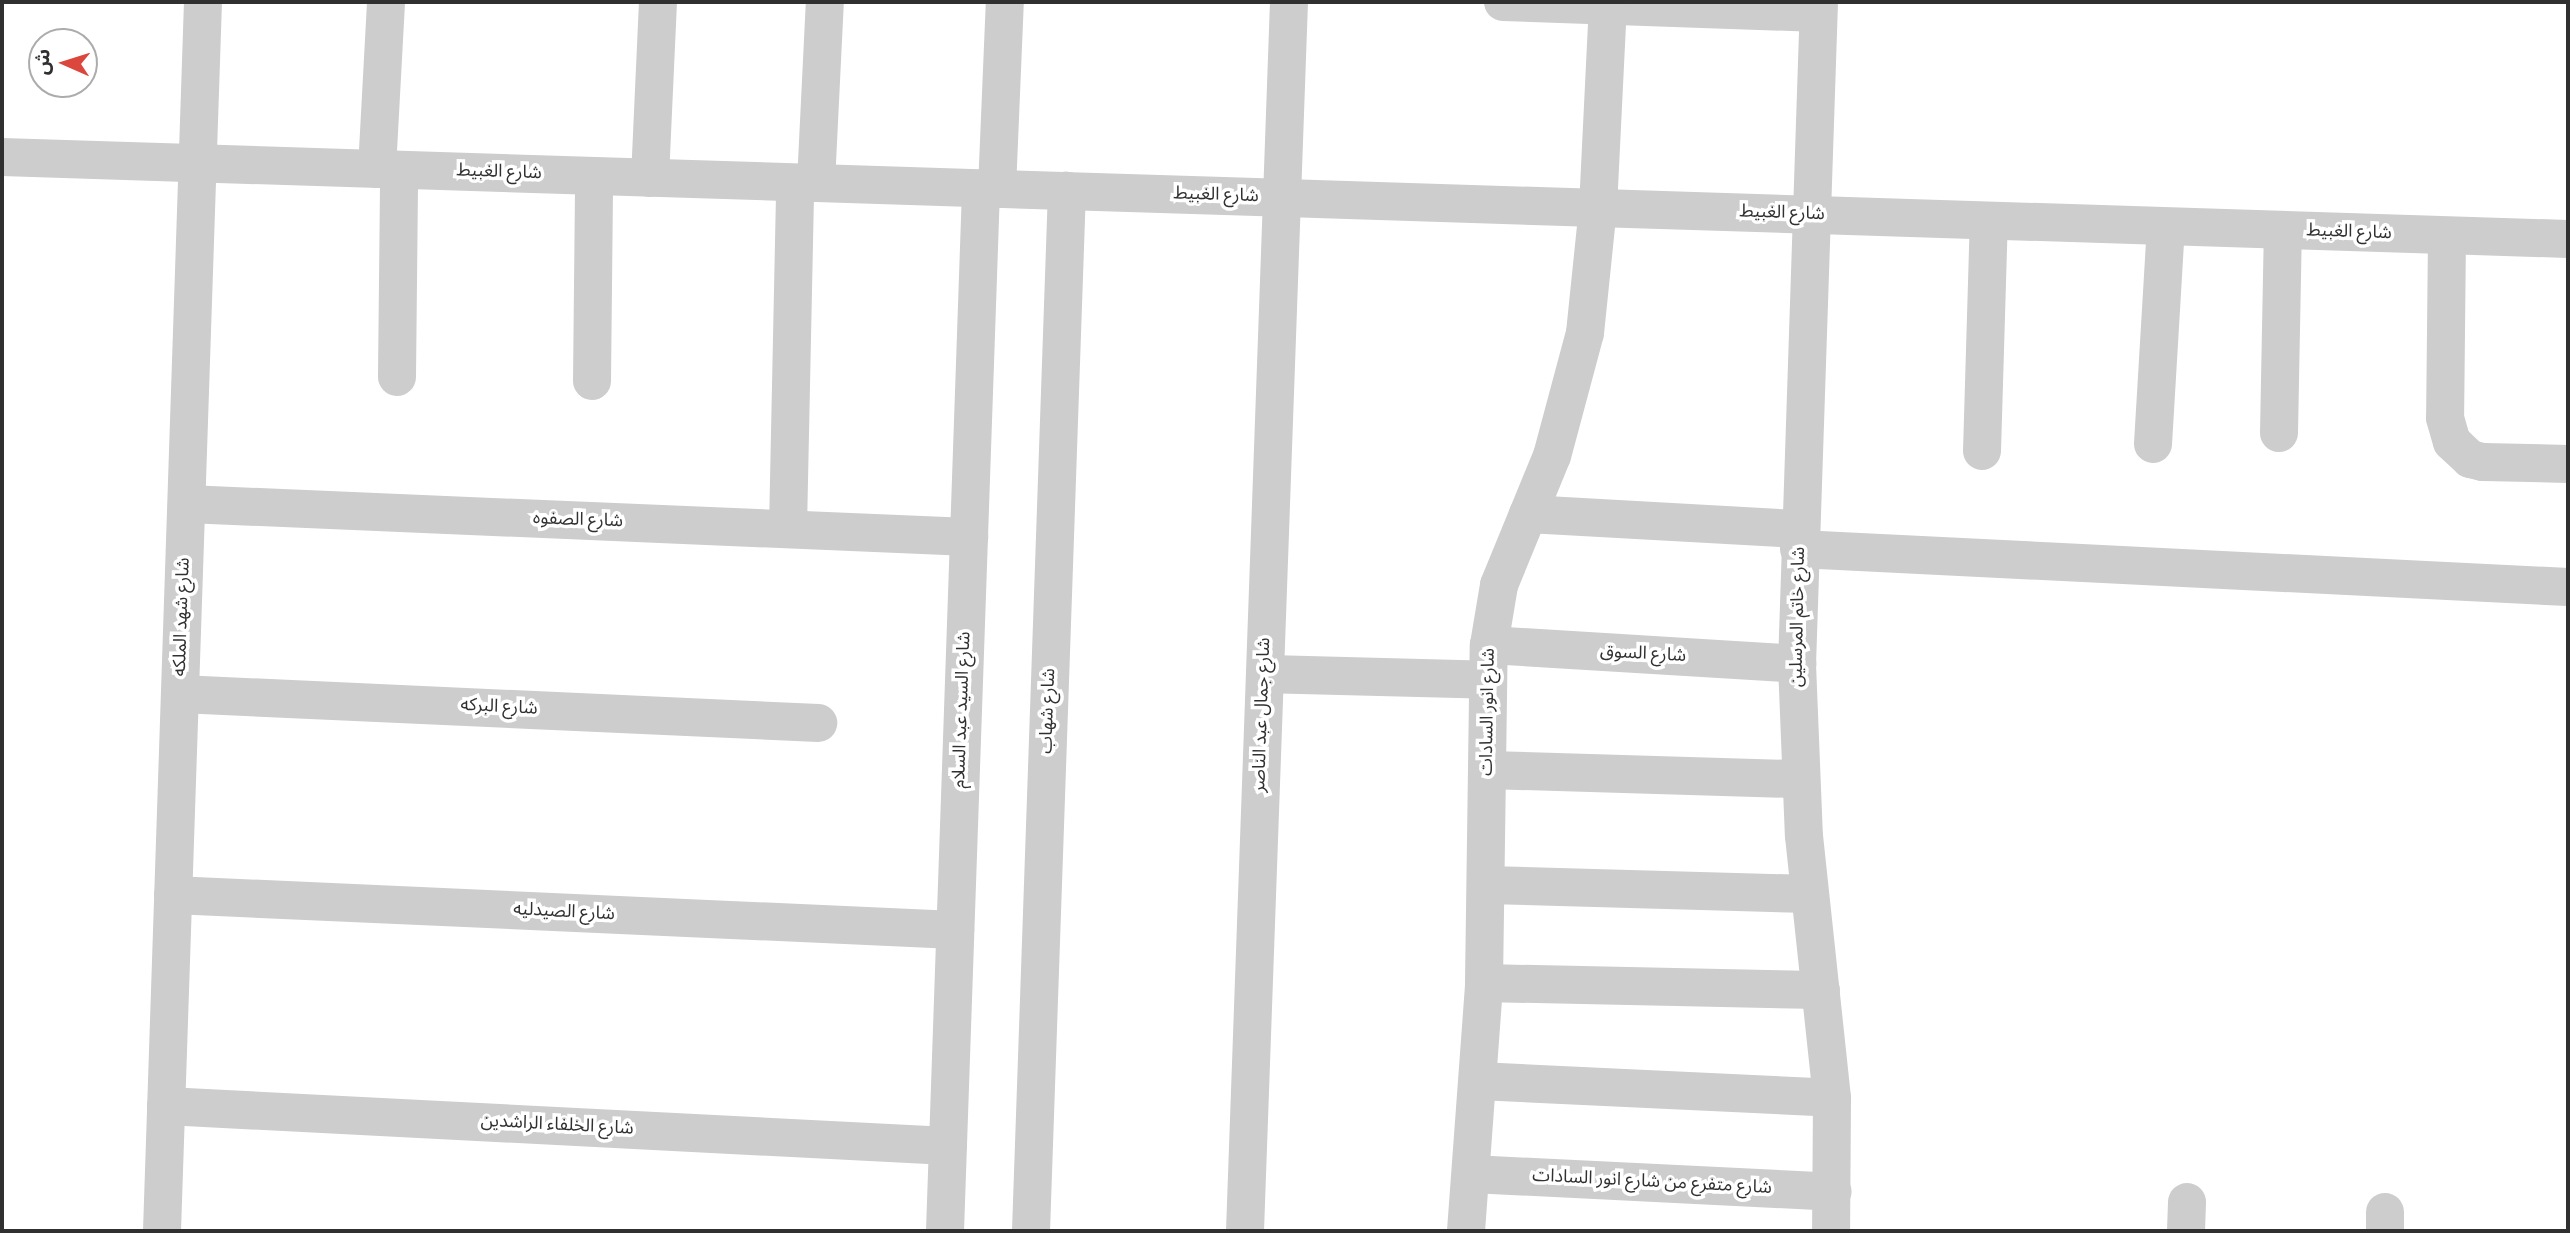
<!DOCTYPE html>
<html>
<head>
<meta charset="utf-8">
<style>
	body { margin:0 }
	#map { position:relative; width:2570px; height:1233px; overflow:hidden; background:#fff; font-family:Overpass,"Noto Sans Arabic",sans-serif }
	div>[style] { position:absolute }
	.minor>* { height:38px; margin:-19px; padding:0 19px; transform-origin:19px; border-radius:19px; background:#cdcdcd }
	span { translate:-50% -50%; white-space:nowrap; text-align:center; line-height:1.15; -webkit-text-stroke:7px #fff; paint-order:stroke }
	.street-label { font-size:18px; color:#303030 }
	.frame { position:absolute; inset:0; border:4px solid #303030; pointer-events:none }
	.north { position:absolute; left:28px; top:28px; width:70px; height:70px; box-sizing:border-box; background:#fff; border:2px solid #acacac; border-radius:50%; rotate:273deg; font-size:19px; font-weight:700; line-height:28px; text-align:center; color:#303030 }
	.north::after { content:''; display:block; margin:auto; width:24px; height:32px; background:#dc473d; clip-path:polygon(50% 0,100% 100%,50% 72%,0 100%) }
</style>
</head>
<body>
<div id="map">
	<div class="minor">
		<i style="left:1503px;top:2px;width:315px;rotate:2deg"></i>
		<i style="left:1819px;top:2px;width:662px;rotate:91.9deg"></i>
		<i style="left:1797px;top:664px;width:172px;rotate:87.7deg"></i>
		<i style="left:1804px;top:836px;width:263px;rotate:83.9deg"></i>
		<i style="left:1832px;top:1098px;width:133px;rotate:90.4deg"></i>
		<i style="left:2px;top:157px;width:2567px;rotate:1.83deg"></i>
		<i style="left:377px;top:169px;width:167px;rotate:-86.9deg"></i>
		<i style="left:650px;top:178px;width:176px;rotate:-87.4deg"></i>
		<i style="left:816px;top:183px;width:181px;rotate:-87.2deg"></i>
		<i style="left:997px;top:189px;width:187px;rotate:-87.6deg"></i>
		<i style="left:2447px;top:236px;width:182px;rotate:90.6deg"></i>
		<i style="left:2445px;top:418px;width:25px;rotate:74deg"></i>
		<i style="left:2452px;top:442px;width:25px;rotate:43deg"></i>
		<i style="left:2470px;top:459px;width:13px;rotate:13deg"></i>
		<i style="left:2483px;top:462px;width:85px;rotate:1.3deg"></i>
		<i style="left:397px;top:377px;width:207px;rotate:-89.4deg"></i>
		<i style="left:592px;top:381px;width:205px;rotate:-89.4deg"></i>
		<i style="left:2279px;top:433px;width:202px;rotate:-88.9deg"></i>
		<i style="left:2153px;top:444px;width:217px;rotate:-86.6deg"></i>
		<i style="left:1982px;top:451px;width:230px;rotate:-88.3deg"></i>
		<i style="left:187px;top:504px;width:783px;rotate:2.42deg"></i>
		<i style="left:1528px;top:514px;width:272px;rotate:3.2deg"></i>
		<i style="left:788px;top:529px;width:346px;rotate:-88.8deg"></i>
		<i style="left:1799px;top:549px;width:770px;rotate:2.83deg"></i>
		<i style="left:1489px;top:645px;width:309px;rotate:3.5deg"></i>
		<i style="left:1265px;top:674px;width:223px;rotate:1.5deg"></i>
		<i style="left:180px;top:694px;width:639px;rotate:2.6deg"></i>
		<i style="left:1488px;top:770px;width:312px;rotate:1.7deg"></i>
		<i style="left:1487px;top:885px;width:322px;rotate:1.6deg"></i>
		<i style="left:173px;top:895px;width:783px;rotate:2.56deg"></i>
		<i style="left:1484px;top:983px;width:337px;rotate:1.2deg"></i>
		<i style="left:1478px;top:1081px;width:354px;rotate:2.7deg"></i>
		<i style="left:166px;top:1106px;width:783px;rotate:2.93deg"></i>
		<i style="left:1471px;top:1174px;width:362px;rotate:2.8deg"></i>
		<i style="left:162px;top:1231px;width:1230px;rotate:-88.09deg"></i>
		<i style="left:945px;top:1231px;width:1043px;rotate:-88.02deg"></i>
		<i style="left:1031px;top:1231px;width:1041px;rotate:-88.02deg"></i>
		<i style="left:1245px;top:1231px;width:1230px;rotate:-87.95deg"></i>
		<i style="left:1466px;top:1231px;width:249px;rotate:-85.8deg"></i>
		<i style="left:1484px;top:983px;width:338px;rotate:-89.2deg"></i>
		<i style="left:1489px;top:645px;width:61px;rotate:-80.5deg"></i>
		<i style="left:1499px;top:585px;width:139px;rotate:-67.7deg"></i>
		<i style="left:1552px;top:456px;width:127px;rotate:-75deg"></i>
		<i style="left:1585px;top:333px;width:126px;rotate:-84.1deg"></i>
		<i style="left:1598px;top:208px;width:206px;rotate:-87.2deg"></i>
		<i style="left:2186px;top:1231px;width:29px;rotate:-88deg"></i>
		<i style="left:2385px;top:1231px;width:19px;rotate:-90deg"></i>
	</div>
	<div class="street-label">
		<span style="left:499px;top:173px;rotate:2deg">شارع الغبيط</span>
		<span style="left:1216px;top:196px;rotate:2deg">شارع الغبيط</span>
		<span style="left:1782px;top:214px;rotate:2deg">شارع الغبيط</span>
		<span style="left:2349px;top:233px;rotate:2deg">شارع الغبيط</span>
		<span style="left:578px;top:521px;rotate:2deg">شارع الصفوه</span>
		<span style="left:183px;top:617px;rotate:-88deg">شارع شهد الملكه</span>
		<span style="left:1799px;top:617px;rotate:-89deg">شارع خاتم المرسلين</span>
		<span style="left:1643px;top:655px;rotate:3deg">شارع السوق</span>
		<span style="left:499px;top:708px;rotate:3deg">شارع البركه</span>
		<span style="left:963px;top:710px;rotate:-88deg">شارع السيد عبد السلام</span>
		<span style="left:1049px;top:711px;rotate:-88deg">شارع شهاب</span>
		<span style="left:1489px;top:712px;rotate:-89deg">شارع انور السادات</span>
		<span style="left:1263px;top:715px;rotate:-88deg">شارع جمال عبد الناصر</span>
		<span style="left:564px;top:913px;rotate:3deg">شارع الصيدليه</span>
		<span style="left:557px;top:1126px;rotate:3deg">شارع الخلفاء الراشدين</span>
		<span style="left:1652px;top:1183px;rotate:3deg">شارع متفرع من شارع انور السادات</span>
	</div>
	<div class="frame"></div>
	<div class="north">ش</div>
</div>
</body>
</html>
